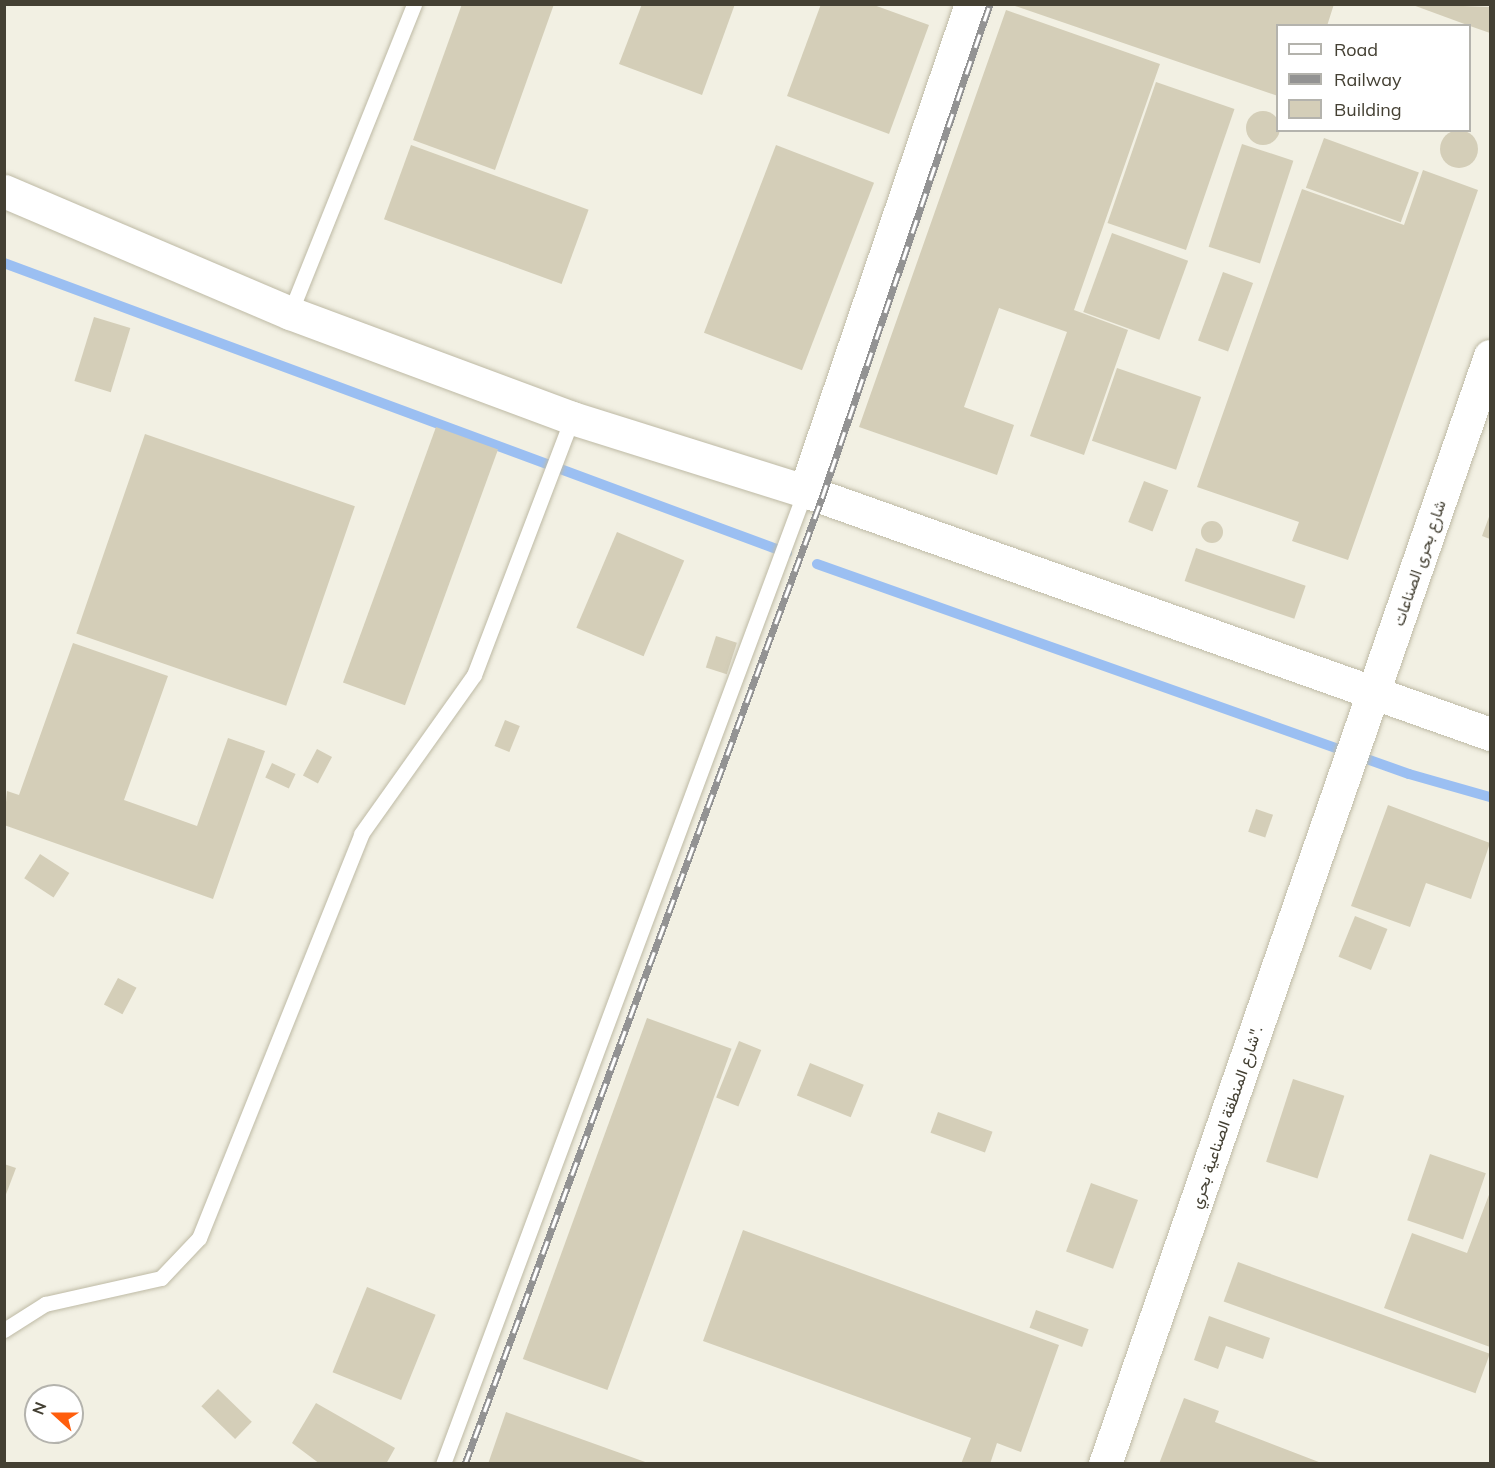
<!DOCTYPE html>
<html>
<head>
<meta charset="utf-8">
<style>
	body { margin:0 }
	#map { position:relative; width:1495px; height:1468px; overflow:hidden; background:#f2f0e3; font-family:Mulish,Vazirmatn,sans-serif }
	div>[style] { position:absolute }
	.stream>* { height:10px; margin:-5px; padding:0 5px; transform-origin:5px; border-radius:5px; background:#9bbff2 }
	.building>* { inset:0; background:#d4ceb8; transform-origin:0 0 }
	.round { border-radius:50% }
	.roads { filter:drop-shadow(0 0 2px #bebaa5) drop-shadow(0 0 2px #bebaa5) }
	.service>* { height:15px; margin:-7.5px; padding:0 7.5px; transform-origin:7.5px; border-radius:7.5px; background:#fff }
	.tertiary>* { height:33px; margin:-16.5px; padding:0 16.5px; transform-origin:16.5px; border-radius:16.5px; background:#fff }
	.rail>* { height:7px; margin-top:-3.5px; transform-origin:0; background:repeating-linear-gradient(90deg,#fff 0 14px,#939393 0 28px); box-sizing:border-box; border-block:2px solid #939393 }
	span { translate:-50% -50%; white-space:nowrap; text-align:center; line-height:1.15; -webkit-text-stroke:4.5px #fff; paint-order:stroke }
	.street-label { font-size:16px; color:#444033 }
	.frame { position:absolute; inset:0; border:6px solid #444033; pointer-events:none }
	.legend { position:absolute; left:1276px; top:24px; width:195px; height:108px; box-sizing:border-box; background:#fff; border:2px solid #b4b3ad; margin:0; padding:8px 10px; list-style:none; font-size:18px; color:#444033 }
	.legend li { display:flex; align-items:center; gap:12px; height:30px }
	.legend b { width:30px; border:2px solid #b4b3ad }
	.north { position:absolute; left:24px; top:1384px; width:60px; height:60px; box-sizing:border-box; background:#fff; border:2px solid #b4b3ad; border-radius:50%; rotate:291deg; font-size:16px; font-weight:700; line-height:24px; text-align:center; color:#444033 }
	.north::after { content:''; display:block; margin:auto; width:21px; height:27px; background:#ff5e0d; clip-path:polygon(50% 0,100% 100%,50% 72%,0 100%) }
</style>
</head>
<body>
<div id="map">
	<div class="stream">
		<i style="left:4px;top:263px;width:835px;rotate:20.32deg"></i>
		<i style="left:817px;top:564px;width:628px;rotate:19.53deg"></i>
		<i style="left:1409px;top:774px;width:84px;rotate:15.9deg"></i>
	</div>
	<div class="building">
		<i style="clip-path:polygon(462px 4px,554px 4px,495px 170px,413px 140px)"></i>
		<i style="clip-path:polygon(642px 4px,735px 4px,702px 95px,619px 64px)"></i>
		<i style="clip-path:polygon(821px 4px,871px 4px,929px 25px,889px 134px,787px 96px)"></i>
		<i style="clip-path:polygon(1334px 4px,1327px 26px,1278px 26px,1278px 96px,1012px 5px)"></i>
		<i style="clip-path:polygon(1410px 4px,1490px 7px,1490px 33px,1470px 26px)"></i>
		<i style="clip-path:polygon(1006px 10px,1160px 64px,1074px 310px,1128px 330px,1084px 455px,1030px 436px,1067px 332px,999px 308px,964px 407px,1014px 425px,997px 475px,859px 427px)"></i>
		<i style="left:1156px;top:82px;width:83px;height:149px;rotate:19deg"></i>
		<i class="round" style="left:1246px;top:111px;width:34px;height:34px"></i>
		<i class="round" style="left:1440px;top:130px;width:38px;height:38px"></i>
		<i style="left:1324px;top:138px;width:101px;height:53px;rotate:20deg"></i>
		<i style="left:1242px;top:144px;width:54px;height:108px;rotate:18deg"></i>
		<i style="left:411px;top:145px;width:189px;height:79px;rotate:20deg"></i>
		<i style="left:776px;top:145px;width:105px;height:201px;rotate:21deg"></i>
		<i style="clip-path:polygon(1423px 170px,1478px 190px,1348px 560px,1292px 541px,1299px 522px,1197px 487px,1302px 189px,1404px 225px)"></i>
		<i style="left:1112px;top:233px;width:81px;height:84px;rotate:20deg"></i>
		<i style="left:1223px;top:272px;width:32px;height:73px;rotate:20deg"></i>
		<i style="left:94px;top:317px;width:38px;height:67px;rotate:17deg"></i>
		<i style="left:1117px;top:368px;width:89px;height:77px;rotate:19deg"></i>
		<i style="left:436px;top:427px;width:66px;height:272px;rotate:20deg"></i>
		<i style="left:145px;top:434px;width:222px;height:211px;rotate:19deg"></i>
		<i style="left:1144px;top:481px;width:26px;height:44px;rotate:21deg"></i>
		<i style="clip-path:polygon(1490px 514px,1490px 539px,1482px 536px)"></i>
		<i class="round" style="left:1201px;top:521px;width:22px;height:22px"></i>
		<i style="left:617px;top:532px;width:73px;height:104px;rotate:23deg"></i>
		<i style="left:1196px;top:548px;width:116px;height:35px;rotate:19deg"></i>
		<i style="left:716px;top:636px;width:22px;height:33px;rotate:18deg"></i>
		<i style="clip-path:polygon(73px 643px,168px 676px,124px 800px,197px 826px,228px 738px,265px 751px,213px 899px,4px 825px,7px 791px,19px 795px)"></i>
		<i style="left:505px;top:720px;width:16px;height:28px;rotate:22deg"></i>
		<i style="left:317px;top:749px;width:17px;height:30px;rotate:28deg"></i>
		<i style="left:272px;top:763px;width:26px;height:16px;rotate:25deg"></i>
		<i style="clip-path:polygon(1388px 805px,1490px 843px,1471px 899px,1426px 883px,1410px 927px,1351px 906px)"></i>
		<i style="left:1256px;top:809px;width:18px;height:24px;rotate:19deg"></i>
		<i style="left:40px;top:854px;width:35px;height:29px;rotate:33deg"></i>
		<i style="left:1355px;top:916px;width:35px;height:44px;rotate:22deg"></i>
		<i style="left:118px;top:978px;width:21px;height:30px;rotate:28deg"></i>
		<i style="left:647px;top:1018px;width:90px;height:363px;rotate:20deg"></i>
		<i style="left:739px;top:1041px;width:24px;height:61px;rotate:22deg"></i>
		<i style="left:810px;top:1063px;width:58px;height:35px;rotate:22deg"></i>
		<i style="left:1293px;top:1079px;width:54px;height:87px;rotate:18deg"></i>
		<i style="left:938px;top:1112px;width:58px;height:22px;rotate:20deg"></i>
		<i style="left:1430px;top:1154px;width:59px;height:70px;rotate:19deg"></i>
		<i style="clip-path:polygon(4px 1164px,16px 1168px,5px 1197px,4px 1197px)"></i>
		<i style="left:1091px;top:1183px;width:50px;height:73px;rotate:20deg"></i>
		<i style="clip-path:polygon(1490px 1192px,1490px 1347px,1384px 1308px,1412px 1233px,1467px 1253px)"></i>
		<i style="clip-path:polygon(743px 1230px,1059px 1345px,1021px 1452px,997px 1443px,990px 1464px,961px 1464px,971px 1438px,703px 1341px)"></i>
		<i style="left:1238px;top:1262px;width:268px;height:42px;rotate:20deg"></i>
		<i style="left:367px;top:1287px;width:74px;height:92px;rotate:22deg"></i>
		<i style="left:1036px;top:1310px;width:56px;height:19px;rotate:20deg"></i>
		<i style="clip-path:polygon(1209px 1316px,1270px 1338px,1263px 1359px,1226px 1346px,1218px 1369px,1194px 1360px)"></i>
		<i style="left:218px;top:1389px;width:47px;height:24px;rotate:44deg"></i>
		<i style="clip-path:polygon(1184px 1398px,1219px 1411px,1215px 1422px,1324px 1464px,1159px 1464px)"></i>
		<i style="clip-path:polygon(316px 1403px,395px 1448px,386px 1464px,320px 1464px,292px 1443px)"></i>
		<i style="clip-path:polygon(506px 1412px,648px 1463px,648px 1464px,488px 1464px)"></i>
	</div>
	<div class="roads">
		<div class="service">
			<i style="left:290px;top:313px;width:333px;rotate:-68.1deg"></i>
			<i style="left:4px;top:1330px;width:49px;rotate:-32.4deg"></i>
			<i style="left:45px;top:1304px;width:119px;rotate:-12.6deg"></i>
			<i style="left:161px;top:1278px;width:55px;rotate:-46.5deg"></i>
			<i style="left:199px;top:1238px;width:435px;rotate:-68.1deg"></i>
			<i style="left:361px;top:834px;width:195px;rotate:-54.6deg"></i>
			<i style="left:474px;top:675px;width:275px;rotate:-69.1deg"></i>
			<i style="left:443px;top:1464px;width:1038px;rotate:-69.59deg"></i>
		</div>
		<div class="tertiary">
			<i style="left:4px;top:191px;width:311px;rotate:23.1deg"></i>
			<i style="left:290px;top:313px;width:301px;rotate:20.4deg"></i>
			<i style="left:572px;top:418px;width:244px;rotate:17.4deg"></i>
			<i style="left:805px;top:491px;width:727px;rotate:19.53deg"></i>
			<i style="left:805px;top:491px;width:515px;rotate:-71.18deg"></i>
			<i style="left:1105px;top:1464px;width:1173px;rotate:-70.84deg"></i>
		</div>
	</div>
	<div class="rail">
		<i style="left:465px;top:1464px;width:1030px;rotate:-69.72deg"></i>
		<i style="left:822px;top:498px;width:522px;rotate:-71.22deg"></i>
	</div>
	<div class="street-label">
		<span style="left:1419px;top:563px;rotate:-71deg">شارع بحرى الصناعات</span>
		<span style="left:1226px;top:1117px;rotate:-71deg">شارع المنطقة الصناعية بحري".</span>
	</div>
	<div class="frame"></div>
	<ul class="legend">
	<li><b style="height:8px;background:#fff"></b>Road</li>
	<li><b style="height:8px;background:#939393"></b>Railway</li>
	<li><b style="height:16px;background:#d4ceb8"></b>Building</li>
	</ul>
	<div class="north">N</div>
</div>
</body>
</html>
